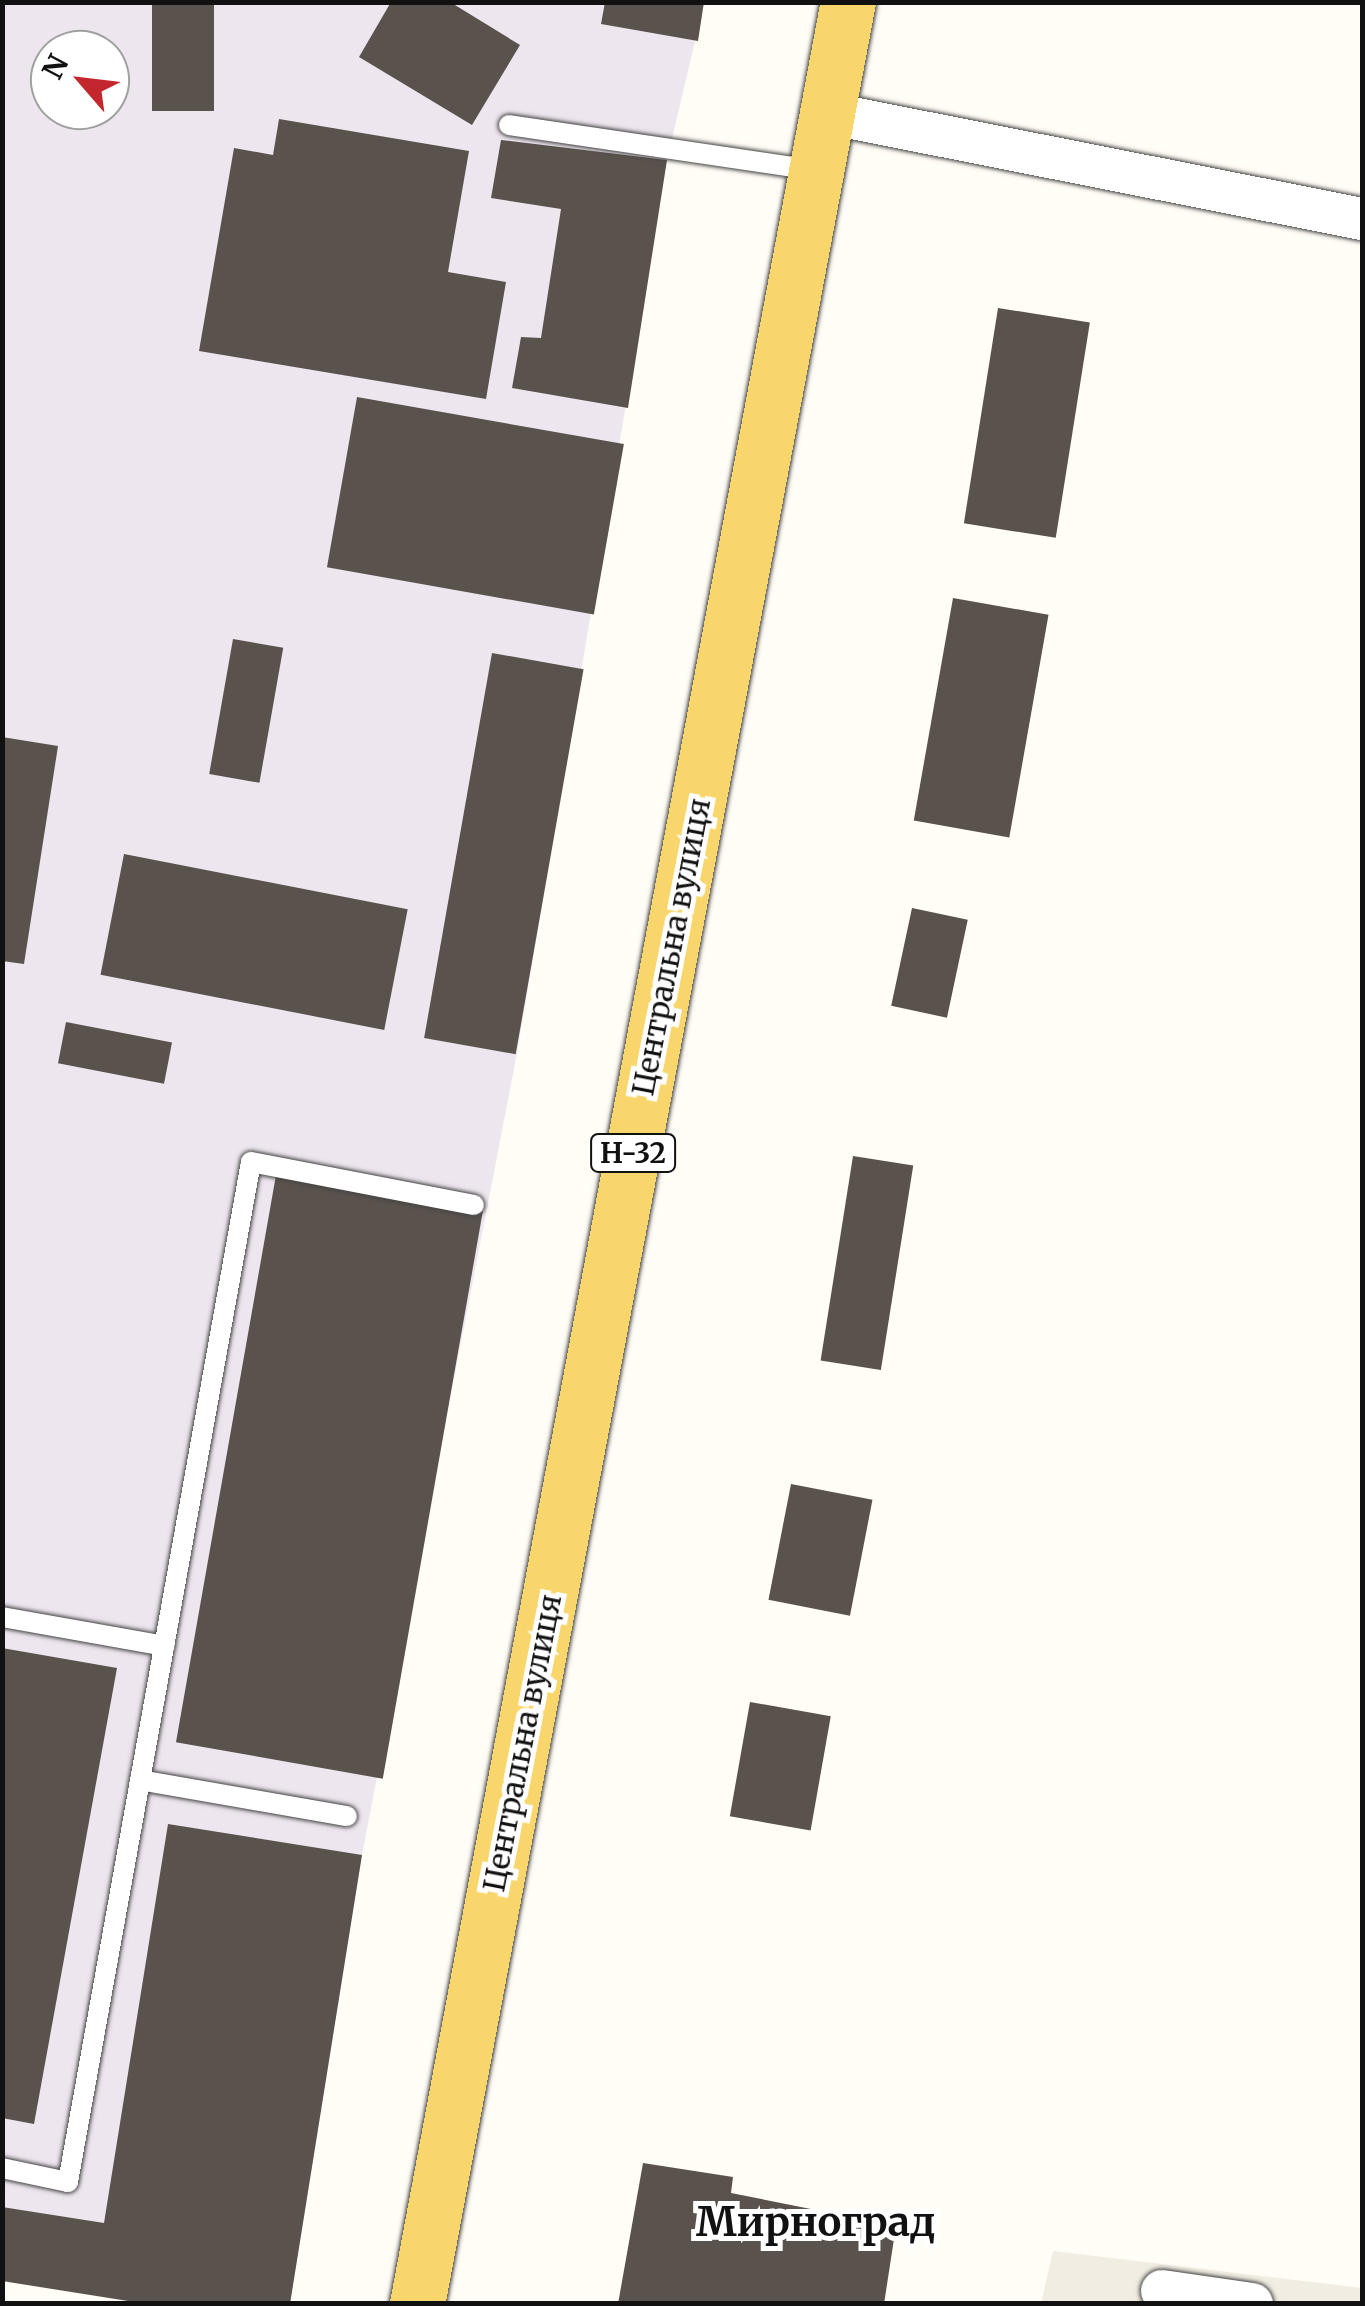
<!DOCTYPE html>
<html>
<head>
<meta charset="utf-8">
<style>
	body { margin:0 }
	#map { position:relative; width:1365px; height:2306px; overflow:hidden; background:#fffdf5; font-family:Merriweather,serif }
	div>[style] { position:absolute }
	.industrial>* { inset:0; background:#eee6ef }
	.plaza>* { inset:0; background:#f1ede2 }
	.building>* { inset:0; background:#5a524d; transform-origin:0 0 }
	.roads { filter:drop-shadow(0 0 2px #444) drop-shadow(0 0 2px #444) }
	.lane>* { height:20px; margin:-10px; padding:0 10px; transform-origin:10px; border-radius:10px; background:#fff }
	.street>* { height:42px; margin:-21px; padding:0 21px; transform-origin:21px; border-radius:21px; background:#fff }
	.primary>* { height:55px; margin:-27.5px; padding:0 27.5px; transform-origin:27.5px; border-radius:27.5px; background:#f9d66b }
	span { translate:-50% -50%; white-space:nowrap; text-align:center; line-height:1.15; -webkit-text-stroke:10px #fff; paint-order:stroke }
	.shield-label span { padding:2px 8px; background:#fff; border:2px solid; border-radius:8px; -webkit-text-stroke-width:0 }
	.shield-label { font-size:28px; color:#111; font-weight:700 }
	.street-label { font-size:30px; color:#111 }
	.district-label { font-size:40px; color:#111; font-weight:700 }
	.frame { position:absolute; inset:0; border:5px solid #111; pointer-events:none }
	.north { position:absolute; left:30px; top:30px; width:100px; height:100px; box-sizing:border-box; background:#fff; border:2px solid #a0a0a0; border-radius:50%; rotate:298deg; font-size:28px; font-weight:700; line-height:40px; text-align:center; color:#111 }
	.north::after { content:''; display:block; margin:auto; width:35px; height:45px; background:#c4262e; clip-path:polygon(50% 0,100% 100%,50% 72%,0 100%) }
</style>
</head>
<body>
<div id="map">
	<div class="industrial">
		<i style="clip-path:polygon(evenodd,2px 3px,704px 3px,667px 160px,517px 1053px,362px 1855px,290px 2303px,3px 2281px,2px 3px,50px 50px,110px 50px,110px 110px,50px 110px,50px 50px)"></i>
	</div>
	<div class="plaza">
		<i style="clip-path:polygon(1053px 2251px,1362px 2288px,1362px 2304px,1041px 2304px)"></i>
	</div>
	<div class="building">
		<i style="left:152px;top:2px;width:62px;height:109px"></i>
		<i style="clip-path:polygon(391px 2px,450px 2px,520px 45px,472px 125px,359px 57px)"></i>
		<i style="clip-path:polygon(605px 2px,704px 2px,698px 41px,601px 24px)"></i>
		<i style="clip-path:polygon(279px 119px,469px 151px,448px 272px,506px 282px,486px 399px,199px 351px,234px 148px,273px 155px)"></i>
		<i style="clip-path:polygon(501px 140px,667px 160px,628px 408px,512px 388px,521px 337px,541px 338px,561px 209px,491px 198px)"></i>
		<i style="left:998px;top:308px;width:93px;height:218px;rotate:9deg"></i>
		<i style="left:357px;top:397px;width:271px;height:173px;rotate:10deg"></i>
		<i style="left:953px;top:598px;width:97px;height:226px;rotate:10deg"></i>
		<i style="left:233px;top:639px;width:51px;height:137px;rotate:10deg"></i>
		<i style="left:492px;top:653px;width:93px;height:391px;rotate:10deg"></i>
		<i style="clip-path:polygon(2px 737px,58px 746px,24px 964px,2px 961px)"></i>
		<i style="left:124px;top:854px;width:289px;height:123px;rotate:11deg"></i>
		<i style="left:912px;top:908px;width:57px;height:100px;rotate:12deg"></i>
		<i style="left:66px;top:1022px;width:108px;height:42px;rotate:11deg"></i>
		<i style="left:853px;top:1156px;width:61px;height:207px;rotate:9deg"></i>
		<i style="left:276px;top:1175px;width:210px;height:576px;rotate:10deg"></i>
		<i style="left:791px;top:1484px;width:83px;height:118px;rotate:11deg"></i>
		<i style="clip-path:polygon(2px 1648px,117px 1668px,34px 2124px,2px 2118px)"></i>
		<i style="left:750px;top:1702px;width:82px;height:116px;rotate:10deg"></i>
		<i style="clip-path:polygon(168px 1824px,362px 1855px,290px 2304px,147px 2304px,2px 2281px,2px 2207px,104px 2223px)"></i>
		<i style="clip-path:polygon(643px 2163px,733px 2177px,731px 2193px,896px 2226px,884px 2304px,618px 2304px)"></i>
	</div>
	<div class="roads">
		<div class="lane">
			<i style="left:509px;top:125px;width:309px;rotate:8.4deg"></i>
			<i style="left:2px;top:1617px;width:165px;rotate:10.1deg"></i>
			<i style="left:140px;top:1780px;width:210px;rotate:9.9deg"></i>
			<i style="left:2px;top:2168px;width:67px;rotate:12deg"></i>
			<i style="left:68px;top:2182px;width:1036px;rotate:-79.83deg"></i>
			<i style="left:251px;top:1162px;width:227px;rotate:10.9deg"></i>
		</div>
		<div class="street">
			<i style="left:827px;top:113px;width:545px;rotate:11.21deg"></i>
			<i style="left:1162px;top:2291px;width:91px;rotate:8.2deg"></i>
		</div>
		<div class="primary">
			<i style="left:417px;top:2304px;width:2342px;rotate:-79.4deg"></i>
		</div>
	</div>
	<div class="shield-label">
		<span style="left:633px;top:1153px">Н-32</span>
	</div>
	<div class="street-label">
		<span style="left:671px;top:947px;rotate:-79deg">Центральна вулиця</span>
		<span style="left:522px;top:1743px;rotate:-79deg">Центральна вулиця</span>
	</div>
	<div class="district-label">
		<span style="left:816px;top:2222px">Мирноград</span>
	</div>
	<div class="frame"></div>
	<div class="north">N</div>
</div>
</body>
</html>
